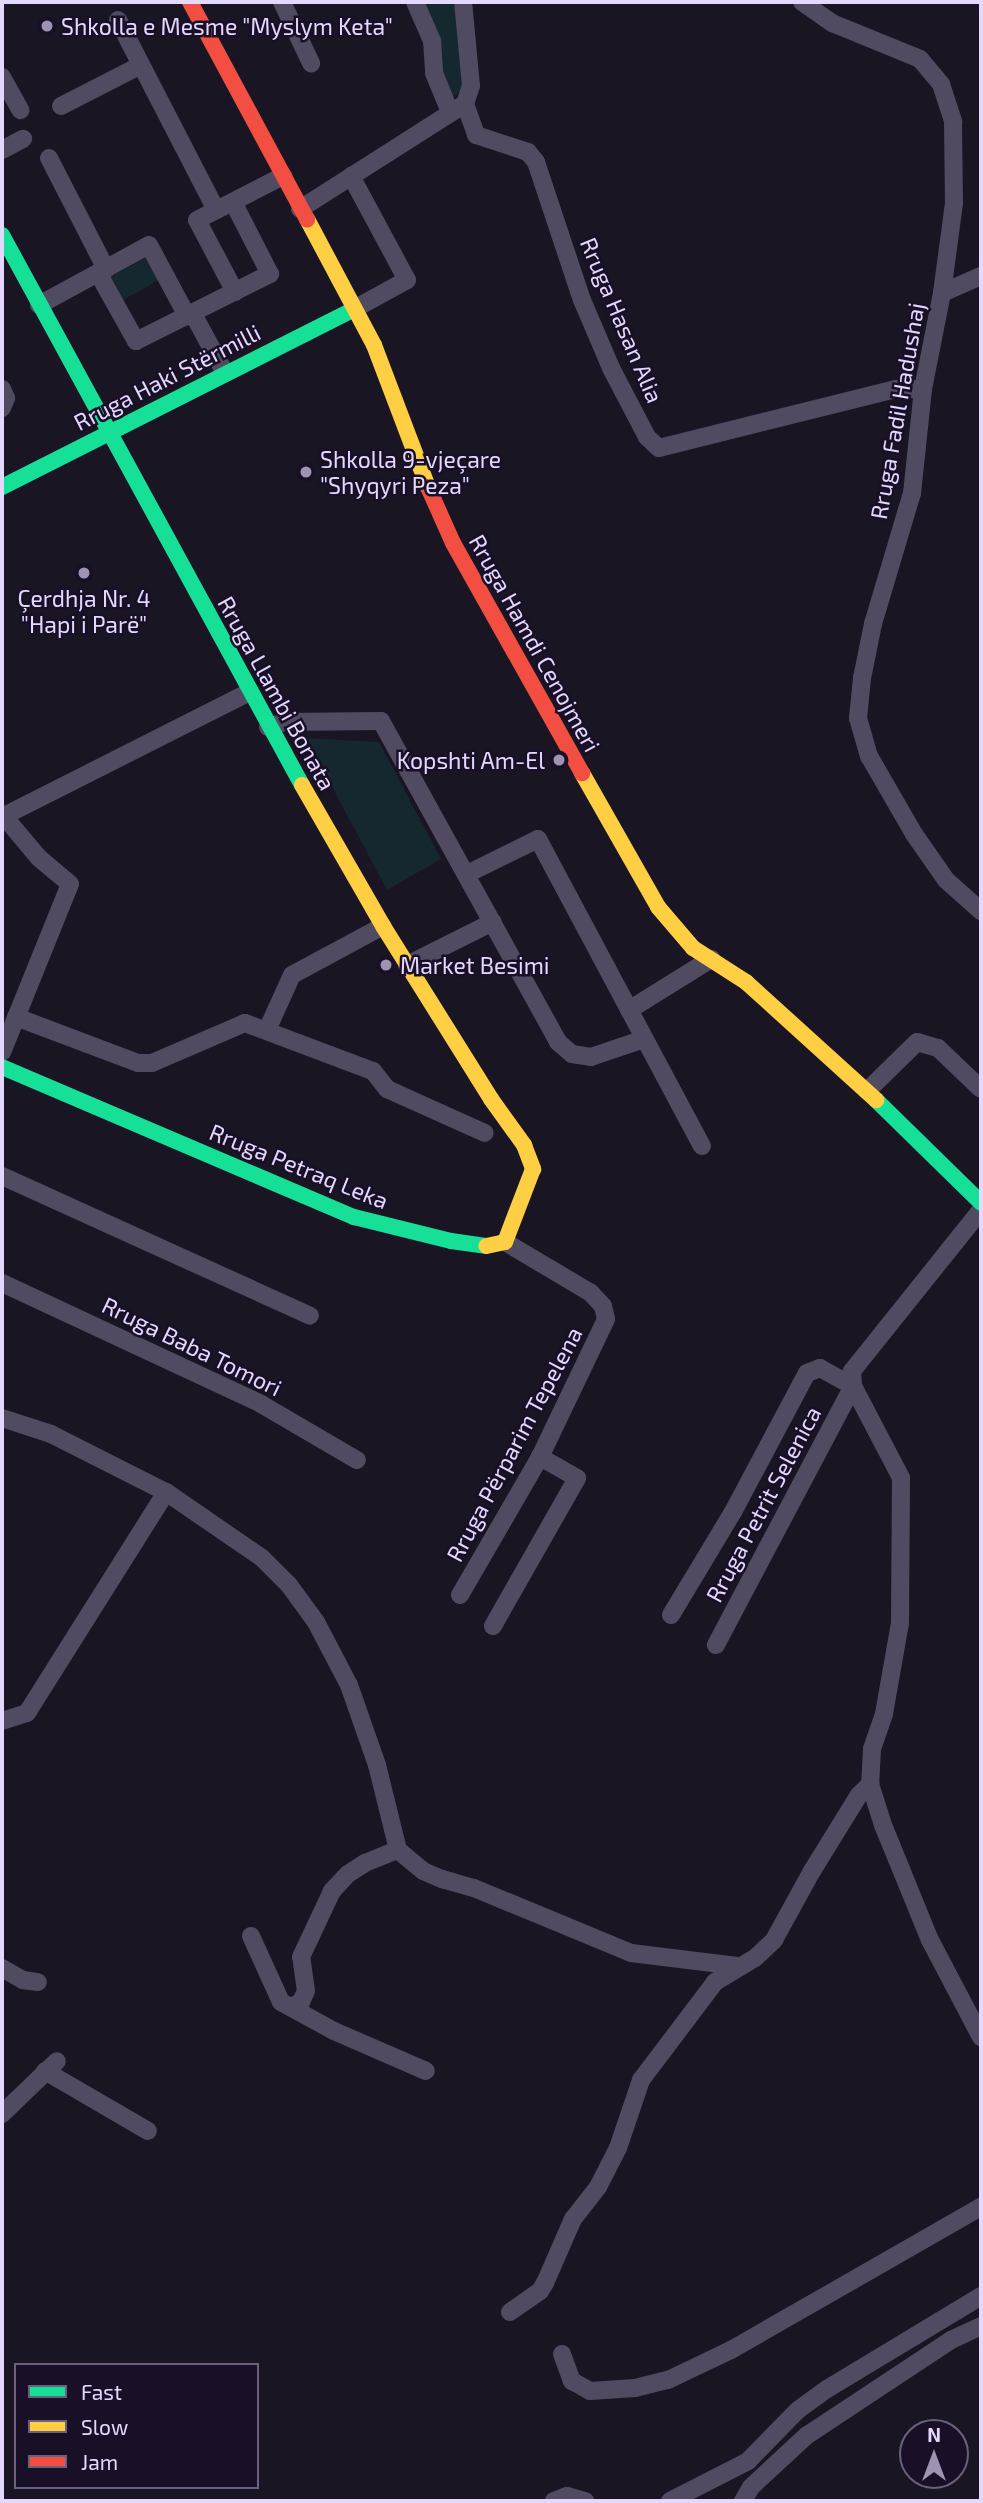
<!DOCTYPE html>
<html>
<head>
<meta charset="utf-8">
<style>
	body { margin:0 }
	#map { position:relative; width:983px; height:2503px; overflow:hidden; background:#1a1522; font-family:"Exo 2",sans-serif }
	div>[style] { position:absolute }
	.green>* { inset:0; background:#15282f; transform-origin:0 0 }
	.street>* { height:18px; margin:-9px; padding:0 9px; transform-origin:9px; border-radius:9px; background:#514b62 }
	.fast>* { height:16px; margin:-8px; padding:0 8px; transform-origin:8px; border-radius:8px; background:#16e098 }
	.slow>* { height:16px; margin:-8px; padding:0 8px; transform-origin:8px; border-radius:8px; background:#ffcf43 }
	.jam>* { height:16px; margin:-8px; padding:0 8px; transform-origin:8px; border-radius:8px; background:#f24e42 }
	.dots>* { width:19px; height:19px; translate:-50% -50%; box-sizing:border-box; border:4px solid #191027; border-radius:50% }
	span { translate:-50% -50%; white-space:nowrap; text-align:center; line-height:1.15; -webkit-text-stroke:5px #191027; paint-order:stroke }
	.poi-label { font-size:23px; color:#e5d8fe }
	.left { translate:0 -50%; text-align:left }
	.right { translate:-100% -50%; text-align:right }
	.street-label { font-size:23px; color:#e5d8fe }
	.frame { position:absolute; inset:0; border:4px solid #e5d8fe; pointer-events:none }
	.legend { position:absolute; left:14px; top:2363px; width:245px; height:126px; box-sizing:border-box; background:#191027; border:2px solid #6b607d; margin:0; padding:9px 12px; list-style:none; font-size:21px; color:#e5d8fe }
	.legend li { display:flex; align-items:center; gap:14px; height:35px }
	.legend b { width:35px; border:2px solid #6b607d }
	.north { position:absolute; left:899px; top:2419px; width:70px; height:70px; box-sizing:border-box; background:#191027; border:2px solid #6b607d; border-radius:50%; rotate:0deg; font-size:19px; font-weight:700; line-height:28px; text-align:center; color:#e5d8fe }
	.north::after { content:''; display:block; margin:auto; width:24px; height:32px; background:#9e94b1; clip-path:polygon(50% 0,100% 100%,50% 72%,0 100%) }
</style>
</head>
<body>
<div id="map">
	<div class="green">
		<i style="clip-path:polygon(422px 2px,457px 2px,464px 87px,455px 96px,448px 93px)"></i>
		<i style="left:147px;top:257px;width:26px;height:44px;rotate:61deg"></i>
		<i style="clip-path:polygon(306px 738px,379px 742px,441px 859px,387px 890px)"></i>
	</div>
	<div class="street">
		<i style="left:282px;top:2px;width:68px;rotate:64.6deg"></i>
		<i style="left:415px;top:2px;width:43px;rotate:66.4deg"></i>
		<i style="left:432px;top:41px;width:32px;rotate:86deg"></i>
		<i style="left:434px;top:73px;width:42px;rotate:67.7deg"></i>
		<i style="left:802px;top:2px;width:37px;rotate:35deg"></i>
		<i style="left:832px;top:23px;width:95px;rotate:22.2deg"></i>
		<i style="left:920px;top:59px;width:33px;rotate:50deg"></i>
		<i style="left:941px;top:84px;width:40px;rotate:72deg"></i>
		<i style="left:953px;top:122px;width:81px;rotate:89.3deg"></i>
		<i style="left:954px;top:203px;width:91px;rotate:97.6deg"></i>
		<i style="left:942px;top:293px;width:98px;rotate:101.2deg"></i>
		<i style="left:923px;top:389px;width:105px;rotate:96deg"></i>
		<i style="left:912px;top:493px;width:137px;rotate:106.6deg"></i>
		<i style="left:873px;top:624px;width:55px;rotate:101.5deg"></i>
		<i style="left:862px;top:678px;width:40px;rotate:95.7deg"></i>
		<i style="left:858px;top:718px;width:40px;rotate:74deg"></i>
		<i style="left:869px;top:756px;width:90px;rotate:60deg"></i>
		<i style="left:914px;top:834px;width:56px;rotate:55.2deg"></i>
		<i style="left:946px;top:880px;width:47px;rotate:41.5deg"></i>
		<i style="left:118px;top:20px;width:214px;rotate:62.7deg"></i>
		<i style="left:2px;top:77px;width:38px;rotate:61deg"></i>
		<i style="left:465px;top:104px;width:33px;rotate:70deg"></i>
		<i style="left:476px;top:135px;width:55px;rotate:18.1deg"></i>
		<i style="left:528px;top:152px;width:13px;rotate:51deg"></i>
		<i style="left:536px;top:162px;width:145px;rotate:71.6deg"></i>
		<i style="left:582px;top:300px;width:74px;rotate:66.9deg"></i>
		<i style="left:611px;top:368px;width:78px;rotate:62.4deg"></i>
		<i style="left:647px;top:437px;width:16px;rotate:43deg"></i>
		<i style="left:659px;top:448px;width:244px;rotate:-14deg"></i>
		<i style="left:896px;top:389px;width:27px"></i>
		<i style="left:61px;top:106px;width:90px;rotate:-27.1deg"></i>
		<i style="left:2px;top:150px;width:24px;rotate:-28deg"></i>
		<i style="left:49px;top:158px;width:125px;rotate:62.8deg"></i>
		<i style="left:351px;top:176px;width:118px;rotate:61.7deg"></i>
		<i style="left:407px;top:280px;width:60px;rotate:151.3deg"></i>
		<i style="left:300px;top:209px;width:196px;rotate:-32.5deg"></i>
		<i style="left:465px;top:104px;width:19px;rotate:-72deg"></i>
		<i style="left:471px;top:86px;width:84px;rotate:-95.4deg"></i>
		<i style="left:98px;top:273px;width:78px;rotate:60.8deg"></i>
		<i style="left:136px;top:341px;width:150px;rotate:-26.6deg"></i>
		<i style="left:270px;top:274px;width:81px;rotate:-117.2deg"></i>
		<i style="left:235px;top:292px;width:81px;rotate:-117.8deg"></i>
		<i style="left:197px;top:220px;width:97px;rotate:-27.1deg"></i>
		<i style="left:942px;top:293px;width:43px;rotate:-23.6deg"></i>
		<i style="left:39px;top:305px;width:125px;rotate:-28.6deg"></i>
		<i style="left:149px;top:245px;width:81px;rotate:61.8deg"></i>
		<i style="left:193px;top:314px;width:67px;rotate:61.5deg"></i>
		<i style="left:2px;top:389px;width:10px;rotate:66deg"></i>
		<i style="left:6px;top:398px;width:11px;rotate:112deg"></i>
		<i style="left:268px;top:727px;width:17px;rotate:-17deg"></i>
		<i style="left:284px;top:722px;width:97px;rotate:-0.6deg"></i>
		<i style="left:381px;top:721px;width:367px;rotate:61.1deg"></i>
		<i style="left:558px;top:1042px;width:18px;rotate:41deg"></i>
		<i style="left:572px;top:1054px;width:19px;rotate:9deg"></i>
		<i style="left:591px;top:1057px;width:56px;rotate:-18.8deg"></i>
		<i style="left:2px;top:814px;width:57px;rotate:49.9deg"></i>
		<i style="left:39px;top:858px;width:40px;rotate:40deg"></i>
		<i style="left:70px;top:884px;width:181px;rotate:112deg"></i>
		<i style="left:2px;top:817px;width:277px;rotate:-26.8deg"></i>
		<i style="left:467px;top:874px;width:79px;rotate:-26.2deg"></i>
		<i style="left:538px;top:839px;width:348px;rotate:61.9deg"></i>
		<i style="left:407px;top:965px;width:96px;rotate:-26.6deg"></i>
		<i style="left:629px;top:1010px;width:97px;rotate:-31.9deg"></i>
		<i style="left:16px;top:1017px;width:130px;rotate:20.7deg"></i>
		<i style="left:138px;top:1063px;width:14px"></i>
		<i style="left:152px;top:1063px;width:101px;rotate:-23.3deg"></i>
		<i style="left:245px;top:1023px;width:137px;rotate:20.6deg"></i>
		<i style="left:373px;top:1071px;width:23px;rotate:52deg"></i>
		<i style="left:387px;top:1089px;width:107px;rotate:24.2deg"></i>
		<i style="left:267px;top:1030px;width:60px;rotate:-65.6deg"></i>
		<i style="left:292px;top:975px;width:103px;rotate:-28.3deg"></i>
		<i style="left:867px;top:1091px;width:70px;rotate:-44.4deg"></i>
		<i style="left:917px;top:1042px;width:22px;rotate:16deg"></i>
		<i style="left:938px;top:1048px;width:59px;rotate:43.6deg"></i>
		<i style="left:2px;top:1176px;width:338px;rotate:24.4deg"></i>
		<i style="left:981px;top:1210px;width:206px;rotate:128.7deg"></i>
		<i style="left:852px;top:1371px;width:15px;rotate:86deg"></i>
		<i style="left:853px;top:1386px;width:104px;rotate:62.4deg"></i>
		<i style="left:901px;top:1478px;width:145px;rotate:90.4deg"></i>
		<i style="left:900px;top:1623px;width:92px;rotate:100deg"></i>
		<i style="left:884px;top:1714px;width:37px;rotate:109deg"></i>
		<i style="left:872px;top:1749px;width:35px;rotate:93deg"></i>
		<i style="left:870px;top:1784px;width:43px;rotate:72.4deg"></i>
		<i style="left:883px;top:1825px;width:124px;rotate:67.8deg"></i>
		<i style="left:930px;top:1940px;width:110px;rotate:62.3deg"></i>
		<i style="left:2px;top:1283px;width:286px;rotate:25deg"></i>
		<i style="left:261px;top:1404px;width:111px;rotate:30.3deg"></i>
		<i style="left:2px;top:1418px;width:52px;rotate:18.1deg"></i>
		<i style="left:51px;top:1434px;width:129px;rotate:26.8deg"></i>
		<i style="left:166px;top:1492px;width:116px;rotate:34.5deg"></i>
		<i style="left:262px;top:1558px;width:38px;rotate:45deg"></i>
		<i style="left:289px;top:1585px;width:46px;rotate:53.9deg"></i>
		<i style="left:316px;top:1622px;width:71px;rotate:62.4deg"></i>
		<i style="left:349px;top:1685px;width:85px;rotate:70.7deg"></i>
		<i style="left:377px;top:1765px;width:88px;rotate:76.1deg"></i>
		<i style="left:460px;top:1595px;width:160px;rotate:-59.9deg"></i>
		<i style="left:540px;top:1457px;width:153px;rotate:-64.4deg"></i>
		<i style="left:606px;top:1319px;width:13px;rotate:-103deg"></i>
		<i style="left:603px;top:1306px;width:18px;rotate:-133deg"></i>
		<i style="left:591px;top:1293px;width:100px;rotate:-149.3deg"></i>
		<i style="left:671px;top:1615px;width:120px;rotate:-59deg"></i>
		<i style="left:733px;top:1512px;width:157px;rotate:-62deg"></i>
		<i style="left:807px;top:1373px;width:14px;rotate:-21deg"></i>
		<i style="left:820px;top:1368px;width:38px;rotate:29deg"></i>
		<i style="left:853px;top:1386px;width:293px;rotate:117.9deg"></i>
		<i style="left:493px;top:1626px;width:170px;rotate:-60.4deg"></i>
		<i style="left:577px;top:1478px;width:43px;rotate:-150.4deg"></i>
		<i style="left:2px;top:1721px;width:26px;rotate:-18deg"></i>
		<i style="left:27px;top:1713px;width:261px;rotate:-57.8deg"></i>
		<i style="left:398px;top:1850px;width:33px;rotate:40deg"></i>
		<i style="left:423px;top:1871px;width:21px;rotate:23deg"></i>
		<i style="left:442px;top:1879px;width:33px;rotate:16deg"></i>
		<i style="left:474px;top:1888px;width:170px;rotate:22.5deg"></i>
		<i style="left:631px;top:1953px;width:107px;rotate:7deg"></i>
		<i style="left:251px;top:1936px;width:72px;rotate:65.6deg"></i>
		<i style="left:281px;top:2002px;width:60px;rotate:28.7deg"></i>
		<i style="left:334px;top:2031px;width:100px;rotate:23.5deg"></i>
		<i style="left:2px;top:1968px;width:24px;rotate:30deg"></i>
		<i style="left:23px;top:1980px;width:15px;rotate:8deg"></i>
		<i style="left:293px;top:2006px;width:9px;rotate:-27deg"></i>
		<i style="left:301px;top:2002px;width:12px;rotate:-66deg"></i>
		<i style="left:306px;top:1991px;width:34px;rotate:-98deg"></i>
		<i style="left:301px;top:1957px;width:73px;rotate:-64.8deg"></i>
		<i style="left:332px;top:1891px;width:23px;rotate:-47deg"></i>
		<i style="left:348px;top:1874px;width:20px;rotate:-33deg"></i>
		<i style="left:365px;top:1863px;width:35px;rotate:-22deg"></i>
		<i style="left:45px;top:2071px;width:119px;rotate:30.2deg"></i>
		<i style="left:2px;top:2114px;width:76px;rotate:-43.9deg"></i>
		<i style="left:510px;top:2312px;width:37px;rotate:-35deg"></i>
		<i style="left:540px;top:2291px;width:9px;rotate:-58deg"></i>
		<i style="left:545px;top:2283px;width:70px;rotate:-66.4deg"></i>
		<i style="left:573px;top:2219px;width:41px;rotate:-52deg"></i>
		<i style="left:598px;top:2187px;width:44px;rotate:-62.9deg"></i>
		<i style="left:618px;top:2148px;width:72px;rotate:-71.3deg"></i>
		<i style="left:641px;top:2080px;width:123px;rotate:-52.9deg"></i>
		<i style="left:715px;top:1982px;width:47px;rotate:-31deg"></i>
		<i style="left:755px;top:1958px;width:26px;rotate:-43deg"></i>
		<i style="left:774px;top:1940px;width:79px;rotate:-61.2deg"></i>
		<i style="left:812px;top:1871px;width:89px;rotate:-58.3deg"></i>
		<i style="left:859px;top:1795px;width:16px;rotate:-45deg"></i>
		<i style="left:562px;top:2354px;width:29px;rotate:70deg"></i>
		<i style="left:572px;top:2381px;width:21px;rotate:29deg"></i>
		<i style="left:590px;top:2391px;width:45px;rotate:-3.8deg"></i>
		<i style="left:635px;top:2388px;width:34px;rotate:-14deg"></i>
		<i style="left:668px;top:2380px;width:70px;rotate:-25.5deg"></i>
		<i style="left:731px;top:2350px;width:288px;rotate:-29.8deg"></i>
		<i style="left:554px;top:2501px;width:14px;rotate:-21deg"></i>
		<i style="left:567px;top:2496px;width:19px;rotate:16deg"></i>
		<i style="left:670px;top:2501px;width:88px;rotate:-27.1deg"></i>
		<i style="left:748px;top:2461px;width:71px;rotate:-45.6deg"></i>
		<i style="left:798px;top:2410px;width:36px;rotate:-36deg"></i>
		<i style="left:827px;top:2389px;width:180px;rotate:-31.1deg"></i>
		<i style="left:743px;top:2501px;width:16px;rotate:-60deg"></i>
		<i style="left:751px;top:2487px;width:75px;rotate:-42.8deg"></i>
		<i style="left:806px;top:2436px;width:174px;rotate:-33.5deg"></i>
		<i style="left:951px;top:2340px;width:33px;rotate:-25deg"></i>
	</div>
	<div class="fast">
		<i style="left:2px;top:235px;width:626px;rotate:61.39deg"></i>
		<i style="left:2px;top:487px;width:394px;rotate:-26.8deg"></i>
		<i style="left:2px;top:1067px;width:383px;rotate:23.1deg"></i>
		<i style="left:354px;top:1217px;width:100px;rotate:13.9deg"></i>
		<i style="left:451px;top:1241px;width:35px;rotate:8deg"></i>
		<i style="left:876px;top:1100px;width:147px;rotate:44.4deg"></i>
	</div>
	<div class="slow">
		<i style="left:307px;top:219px;width:143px;rotate:62deg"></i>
		<i style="left:374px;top:345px;width:152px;rotate:69.2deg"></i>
		<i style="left:582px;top:773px;width:154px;rotate:60.4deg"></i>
		<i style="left:658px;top:907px;width:54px;rotate:49.5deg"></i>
		<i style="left:693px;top:948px;width:63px;rotate:32.7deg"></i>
		<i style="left:746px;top:982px;width:176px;rotate:42.2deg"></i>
		<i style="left:302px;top:785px;width:163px;rotate:60.1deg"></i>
		<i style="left:383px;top:926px;width:204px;rotate:58deg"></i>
		<i style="left:491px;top:1099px;width:57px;rotate:54.3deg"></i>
		<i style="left:524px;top:1145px;width:26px;rotate:69deg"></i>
		<i style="left:533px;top:1169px;width:78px;rotate:111deg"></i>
		<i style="left:505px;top:1242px;width:19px;rotate:168deg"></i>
	</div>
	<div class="jam">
		<i style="left:190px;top:2px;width:247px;rotate:61.7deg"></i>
		<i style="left:428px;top:487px;width:61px;rotate:65.9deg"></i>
		<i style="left:453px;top:543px;width:264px;rotate:60.7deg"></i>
	</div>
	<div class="dots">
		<i style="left:47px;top:26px;background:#9e94b1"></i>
		<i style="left:306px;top:472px;background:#9e94b1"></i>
		<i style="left:84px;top:573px;background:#9e94b1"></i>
		<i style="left:559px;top:760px;background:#9e94b1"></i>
		<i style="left:386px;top:965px;background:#9e94b1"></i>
	</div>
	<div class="poi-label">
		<span class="left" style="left:61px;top:26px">Shkolla e Mesme "Myslym Keta"</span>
		<span class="left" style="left:320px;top:472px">Shkolla 9-vjeçare<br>"Shyqyri Peza"</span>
		<span style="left:84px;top:611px">Çerdhja Nr. 4<br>"Hapi i Parë"</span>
		<span class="right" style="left:545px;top:760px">Kopshti Am-El</span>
		<span class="left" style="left:400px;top:965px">Market Besimi</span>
	</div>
	<div class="street-label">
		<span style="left:622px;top:320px;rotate:67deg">Rruga Hasan Alia</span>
		<span style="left:167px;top:377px;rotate:-27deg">Rruga Haki Stërmilli</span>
		<span style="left:897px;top:411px;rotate:-80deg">Rruga Fadil Hadushaj</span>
		<span style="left:535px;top:643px;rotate:61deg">Rruga Hamdi Cenojmeri</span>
		<span style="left:277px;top:693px;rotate:61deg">Rruga Llambi Bonata</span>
		<span style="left:299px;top:1166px;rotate:22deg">Rruga Petraq Leka</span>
		<span style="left:192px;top:1346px;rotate:26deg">Rruga Baba Tomori</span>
		<span style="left:514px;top:1444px;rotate:-62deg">Rruga Përparim Tepelena</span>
		<span style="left:763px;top:1504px;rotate:-62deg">Rruga Petrit Selenica</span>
	</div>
	<div class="frame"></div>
	<ul class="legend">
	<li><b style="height:9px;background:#16e098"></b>Fast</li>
	<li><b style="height:9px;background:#ffcf43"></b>Slow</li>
	<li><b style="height:9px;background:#f24e42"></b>Jam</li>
	</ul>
	<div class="north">N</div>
</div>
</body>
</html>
